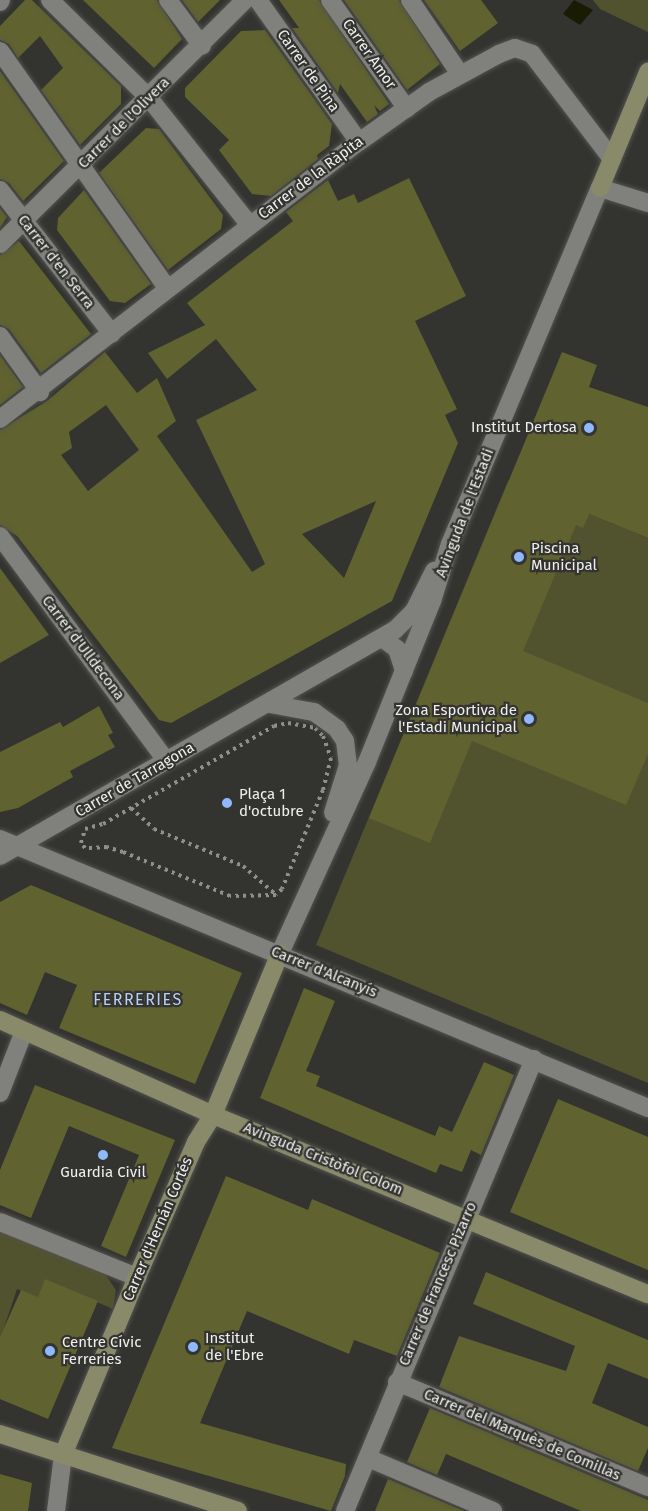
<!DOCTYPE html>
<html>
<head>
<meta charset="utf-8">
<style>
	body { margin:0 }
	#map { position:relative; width:648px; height:1511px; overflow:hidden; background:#333330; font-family:"Fira Sans",sans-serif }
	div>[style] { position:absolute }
	.green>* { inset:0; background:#51532e }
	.water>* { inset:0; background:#1a1b03 }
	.building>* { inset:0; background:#606230 }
	.path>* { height:4px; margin-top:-2px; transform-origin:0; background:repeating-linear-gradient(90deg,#8f8f8d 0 3px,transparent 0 7.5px) }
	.roads { filter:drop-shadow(0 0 2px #52524f) drop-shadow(0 0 2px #52524f) }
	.street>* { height:18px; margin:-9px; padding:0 9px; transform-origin:9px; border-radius:9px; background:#80817d }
	.secondary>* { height:18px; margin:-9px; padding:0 9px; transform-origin:9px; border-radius:9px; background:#888a6a }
	.dots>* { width:16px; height:16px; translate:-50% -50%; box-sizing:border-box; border:3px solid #333330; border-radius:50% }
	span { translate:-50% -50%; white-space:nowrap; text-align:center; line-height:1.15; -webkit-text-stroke:4.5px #333330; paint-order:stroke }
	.street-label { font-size:15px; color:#efefed }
	.poi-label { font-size:15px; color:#efefed }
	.right { translate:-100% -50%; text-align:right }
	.left { translate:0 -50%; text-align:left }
	.neighbourhood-label { font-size:16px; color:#b8d0f6; letter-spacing:1.5px }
</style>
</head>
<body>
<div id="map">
	<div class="green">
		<i style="clip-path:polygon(593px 0,648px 0,648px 32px,600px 9px)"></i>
		<i style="clip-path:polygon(508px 481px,648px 538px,648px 1083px,316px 945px)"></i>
		<i style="clip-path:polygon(0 1230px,103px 1271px,116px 1290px,113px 1309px,52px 1283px,44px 1300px,17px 1289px,0 1340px)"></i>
	</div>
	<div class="water">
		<i style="clip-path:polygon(574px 0,593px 10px,580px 25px,563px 14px)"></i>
	</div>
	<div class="building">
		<i style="clip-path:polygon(25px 0,32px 0,121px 86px,121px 104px,80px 145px,41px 90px,63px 68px,40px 36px,18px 58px,9px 44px,0 40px,0 26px)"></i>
		<i style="clip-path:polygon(83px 0,157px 0,182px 39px,154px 68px)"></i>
		<i style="clip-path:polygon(182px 0,220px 0,198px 22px)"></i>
		<i style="clip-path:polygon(279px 0,319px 0,389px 104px,380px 111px,374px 105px,378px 114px,367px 122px,340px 84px,338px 93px,292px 28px,299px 28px)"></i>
		<i style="clip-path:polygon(344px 0,399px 0,440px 64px,407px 90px)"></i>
		<i style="clip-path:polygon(424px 0,481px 0,498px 23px,460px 51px)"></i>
		<i style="clip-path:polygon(265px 30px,332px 124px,329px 146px,317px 155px,318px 159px,271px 196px,252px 194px,219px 150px,229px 140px,185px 97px,185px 88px,241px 31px)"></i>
		<i style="clip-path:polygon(0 71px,64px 161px,23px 201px,9px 183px,0 179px)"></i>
		<i style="clip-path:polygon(146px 128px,159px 129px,223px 215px,221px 229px,168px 270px,99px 173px)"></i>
		<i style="clip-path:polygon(evenodd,409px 178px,466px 296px,415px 321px,457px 409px,445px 415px,458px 443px,392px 601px,171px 723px,159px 720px,17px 536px,0 525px,0 430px,47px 401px,105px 352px,137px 393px,157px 378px,176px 421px,157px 436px,252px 572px,265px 564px,196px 420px,257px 390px,216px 339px,167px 379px,148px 353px,205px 325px,187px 303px,293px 221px,286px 212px,328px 180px,338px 201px,354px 194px,358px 203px,409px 178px,106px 405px,139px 450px,88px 491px,61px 455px,72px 448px,69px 432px,106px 405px,409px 178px,376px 501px,344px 578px,302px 534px,376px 501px)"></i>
		<i style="clip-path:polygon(84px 190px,151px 284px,125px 303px,110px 301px,57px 230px,58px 218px)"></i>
		<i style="clip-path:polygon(0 208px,7px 217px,0 228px)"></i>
		<i style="clip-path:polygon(19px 241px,91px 334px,41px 373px,9px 329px,0 325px,0 255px)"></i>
		<i style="clip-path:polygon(562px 352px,597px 365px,589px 387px,648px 407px,648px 538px,589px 514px,583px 528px,576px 525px,523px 651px,648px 703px,648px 754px,626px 805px,472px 741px,430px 843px,369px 818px)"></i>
		<i style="clip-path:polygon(0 355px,23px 387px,0 405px)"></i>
		<i style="clip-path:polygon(0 568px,49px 635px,0 663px)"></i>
		<i style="clip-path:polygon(99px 706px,113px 733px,108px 735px,115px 747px,70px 771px,73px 777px,18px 808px,0 812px,0 752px,60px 722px,63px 727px)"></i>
		<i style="clip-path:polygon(31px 885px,242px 973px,195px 1084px,59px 1028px,77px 985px,45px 972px,27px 1015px,0 1003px,0 902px)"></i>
		<i style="clip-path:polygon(304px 988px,335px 1001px,306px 1071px,320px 1076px,316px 1086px,435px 1136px,439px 1126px,452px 1132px,484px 1062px,514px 1075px,481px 1155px,471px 1150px,462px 1172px,440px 1164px,436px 1173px,260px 1098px)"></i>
		<i style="clip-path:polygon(35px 1085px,175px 1140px,126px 1257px,101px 1246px,139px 1155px,69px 1126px,31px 1218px,0 1205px,0 1170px)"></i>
		<i style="clip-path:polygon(558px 1099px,648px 1137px,648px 1270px,510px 1212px)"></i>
		<i style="clip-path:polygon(226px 1176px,308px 1210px,312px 1199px,440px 1253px,397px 1356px,354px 1340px,349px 1354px,247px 1311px,200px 1423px,346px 1464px,345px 1476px,331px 1511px,112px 1448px)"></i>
		<i style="clip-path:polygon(486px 1272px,648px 1340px,648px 1379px,608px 1363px,592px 1403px,648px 1427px,648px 1448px,638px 1471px,439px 1387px,459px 1336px,566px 1371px,575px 1346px,473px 1304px)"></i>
		<i style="clip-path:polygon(45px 1279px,98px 1301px,48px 1419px,0 1399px,0 1337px,21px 1290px,38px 1297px)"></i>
		<i style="clip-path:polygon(430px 1408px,648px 1500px,648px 1511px,581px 1511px,446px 1454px,437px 1475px,407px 1462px)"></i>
		<i style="clip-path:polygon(0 1474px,32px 1483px,28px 1511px,0 1511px)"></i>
		<i style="clip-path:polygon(388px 1479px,464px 1511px,375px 1511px)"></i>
	</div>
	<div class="path">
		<i style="left:288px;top:723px;width:27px;rotate:10deg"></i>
		<i style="left:315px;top:728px;width:11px;rotate:45deg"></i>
		<i style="left:323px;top:736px;width:23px;rotate:70deg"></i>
		<i style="left:331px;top:758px;width:33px;rotate:104deg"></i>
		<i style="left:323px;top:790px;width:107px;rotate:112.5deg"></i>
		<i style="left:282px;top:889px;width:8px;rotate:135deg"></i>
		<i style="left:276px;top:895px;width:46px;rotate:178.8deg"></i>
		<i style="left:230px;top:896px;width:116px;rotate:-157.6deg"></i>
		<i style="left:123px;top:852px;width:17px;rotate:-163deg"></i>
		<i style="left:107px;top:847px;width:22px;rotate:177deg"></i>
		<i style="left:85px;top:848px;width:6px;rotate:-129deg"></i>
		<i style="left:81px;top:843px;width:15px;rotate:-74deg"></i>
		<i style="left:85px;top:829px;width:19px;rotate:-16deg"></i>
		<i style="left:103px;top:824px;width:197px;rotate:-29.8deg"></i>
		<i style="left:274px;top:726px;width:14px;rotate:-12deg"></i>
		<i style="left:131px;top:808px;width:31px;rotate:42deg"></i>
		<i style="left:154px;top:829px;width:96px;rotate:22.6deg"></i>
		<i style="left:243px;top:866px;width:43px;rotate:41.2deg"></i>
	</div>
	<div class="roads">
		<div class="street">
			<i style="left:50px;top:0;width:139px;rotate:44.7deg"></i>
			<i style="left:149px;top:98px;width:161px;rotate:51.6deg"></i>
			<i style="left:168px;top:0;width:57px;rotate:53.5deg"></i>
			<i style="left:258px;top:0;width:174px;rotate:54.6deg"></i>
			<i style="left:330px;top:0;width:133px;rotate:54.8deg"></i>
			<i style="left:410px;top:0;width:89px;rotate:56deg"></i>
			<i style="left:0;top:2px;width:2px;rotate:-63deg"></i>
			<i style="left:0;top:51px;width:290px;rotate:54.8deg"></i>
			<i style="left:0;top:190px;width:182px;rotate:52.1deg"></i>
			<i style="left:0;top:244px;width:346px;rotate:-44.9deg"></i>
			<i style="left:0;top:336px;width:69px;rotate:54.5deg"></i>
			<i style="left:0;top:419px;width:453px;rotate:-37.7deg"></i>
			<i style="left:359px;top:142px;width:86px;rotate:-35.5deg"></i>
			<i style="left:429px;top:92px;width:80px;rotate:-28.5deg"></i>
			<i style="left:499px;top:54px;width:17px;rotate:-21deg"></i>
			<i style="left:515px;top:48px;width:18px;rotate:19deg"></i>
			<i style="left:532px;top:54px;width:132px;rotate:52.7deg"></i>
			<i style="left:0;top:536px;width:279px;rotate:53.5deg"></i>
			<i style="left:382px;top:638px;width:19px;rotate:36deg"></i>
			<i style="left:397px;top:649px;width:23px;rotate:72deg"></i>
			<i style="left:270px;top:704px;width:45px;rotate:10.3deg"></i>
			<i style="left:314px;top:712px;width:29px;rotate:36deg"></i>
			<i style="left:337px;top:729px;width:14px;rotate:56deg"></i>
			<i style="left:345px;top:741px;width:24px;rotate:83deg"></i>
			<i style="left:348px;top:765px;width:50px;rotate:107.4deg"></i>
			<i style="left:0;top:839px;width:702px;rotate:22.54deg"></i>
			<i style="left:0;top:856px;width:455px;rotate:-29.8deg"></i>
			<i style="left:395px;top:630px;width:27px;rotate:-45deg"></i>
			<i style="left:414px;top:611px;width:45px;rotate:-63.4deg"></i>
			<i style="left:280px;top:953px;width:210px;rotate:-65.5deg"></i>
			<i style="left:367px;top:762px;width:174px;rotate:-68deg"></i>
			<i style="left:432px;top:601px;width:60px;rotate:-72.5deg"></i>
			<i style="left:450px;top:544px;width:386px;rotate:-67.2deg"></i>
			<i style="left:600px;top:188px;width:50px;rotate:17.4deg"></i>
			<i style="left:0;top:1093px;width:66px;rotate:-68.8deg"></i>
			<i style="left:0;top:1222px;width:148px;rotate:21.9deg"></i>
			<i style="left:397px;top:1382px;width:272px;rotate:22.7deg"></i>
			<i style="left:368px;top:1458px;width:136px;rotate:23deg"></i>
			<i style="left:56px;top:1511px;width:56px;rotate:-82.9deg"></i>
			<i style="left:345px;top:1511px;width:490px;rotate:-67.3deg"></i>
		</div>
		<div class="secondary">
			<i style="left:600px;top:188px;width:126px;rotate:-67.5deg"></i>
			<i style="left:0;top:1020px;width:233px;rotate:24deg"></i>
			<i style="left:213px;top:1115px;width:470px;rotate:22.4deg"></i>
			<i style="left:0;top:1434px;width:250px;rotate:17.9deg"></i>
			<i style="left:63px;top:1455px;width:193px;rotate:-67.4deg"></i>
			<i style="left:137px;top:1277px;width:147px;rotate:-66.4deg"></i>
			<i style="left:196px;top:1142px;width:32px;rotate:-58deg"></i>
			<i style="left:213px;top:1115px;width:175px;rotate:-67.5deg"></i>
		</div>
	</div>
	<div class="dots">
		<i style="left:589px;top:428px;background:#90b8fd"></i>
		<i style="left:519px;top:557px;background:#90b8fd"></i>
		<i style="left:529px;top:719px;background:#90b8fd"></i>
		<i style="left:227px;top:803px;background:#90b8fd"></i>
		<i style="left:103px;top:1155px;background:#90b8fd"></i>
		<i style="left:193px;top:1347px;background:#90b8fd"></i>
		<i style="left:50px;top:1351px;background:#90b8fd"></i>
	</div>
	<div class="street-label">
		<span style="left:369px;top:54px;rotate:55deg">Carrer Amor</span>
		<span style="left:308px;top:71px;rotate:55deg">Carrer de Pina</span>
		<span style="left:124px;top:123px;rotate:-45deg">Carrer de l'Olivera</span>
		<span style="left:311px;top:178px;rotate:-37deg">Carrer de la Ràpita</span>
		<span style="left:56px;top:262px;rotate:52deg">Carrer d'en Serra</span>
		<span style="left:465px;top:513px;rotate:-69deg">Avinguda de l'Estadi</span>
		<span style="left:83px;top:648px;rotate:53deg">Carrer d'Ulldecona</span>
		<span style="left:135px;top:780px;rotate:-30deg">Carrer de Tarragona</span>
		<span style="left:324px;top:972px;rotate:22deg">Carrer d'Alcanyís</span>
		<span style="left:323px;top:1159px;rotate:22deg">Avinguda Cristòfol Colom</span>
		<span style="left:158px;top:1229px;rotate:-67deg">Carrer d'Hernán Cortés</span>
		<span style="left:438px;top:1284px;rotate:-67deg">Carrer de Francesc Pizarro</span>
		<span style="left:522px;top:1435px;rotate:23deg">Carrer del Marquès de Comillas</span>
	</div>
	<div class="poi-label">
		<span class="right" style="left:577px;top:428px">Institut Dertosa</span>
		<span class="left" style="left:531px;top:557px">Piscina<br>Municipal</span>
		<span class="right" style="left:517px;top:719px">Zona Esportiva de<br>l'Estadi Municipal</span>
		<span class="left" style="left:239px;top:803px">Plaça 1<br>d'octubre</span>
		<span style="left:103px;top:1173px">Guardia Civil</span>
		<span class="left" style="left:205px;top:1347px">Institut<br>de l'Ebre</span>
		<span class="left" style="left:62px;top:1351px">Centre Cívic<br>Ferreries</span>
	</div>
	<div class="neighbourhood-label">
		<span style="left:138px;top:1000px">FERRERIES</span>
	</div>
</div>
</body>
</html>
